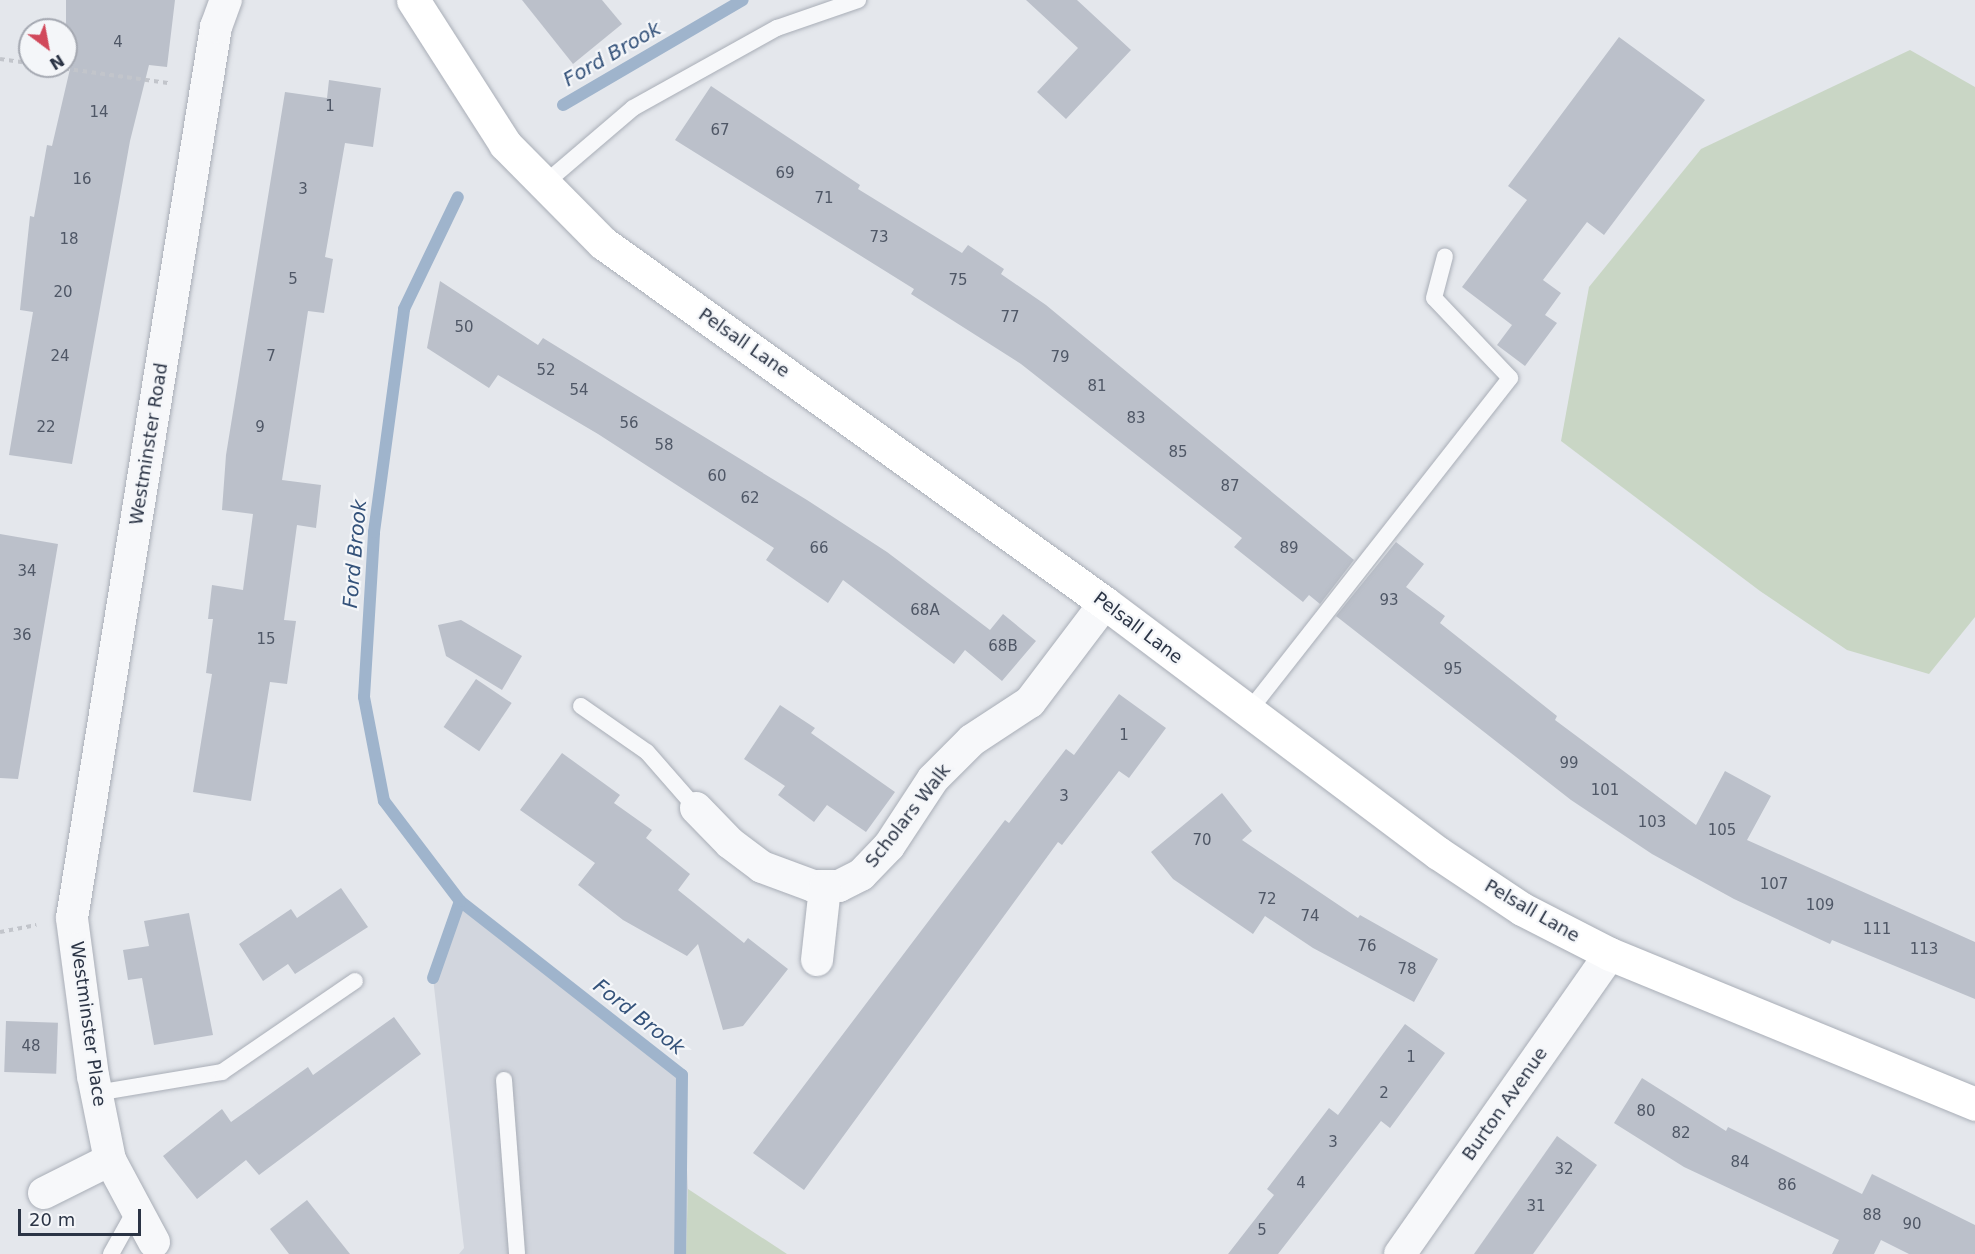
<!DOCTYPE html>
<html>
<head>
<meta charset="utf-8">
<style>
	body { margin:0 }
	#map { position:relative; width:1975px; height:1254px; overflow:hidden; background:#e4e7ec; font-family:"DejaVu Sans",sans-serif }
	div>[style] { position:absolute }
	.built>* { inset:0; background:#d2d6de }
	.green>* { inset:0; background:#c9d6c5 }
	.stream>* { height:12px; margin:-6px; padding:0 6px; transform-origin:6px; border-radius:6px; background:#9fb4cc }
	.building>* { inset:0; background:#bbc0ca; transform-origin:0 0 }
	.path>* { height:4px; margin-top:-2px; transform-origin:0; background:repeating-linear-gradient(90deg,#c2c5cb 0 4.5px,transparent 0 9px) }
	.roads { filter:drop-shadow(0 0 2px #a9aeb7) drop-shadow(0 0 2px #a9aeb7) }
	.service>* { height:16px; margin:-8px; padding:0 8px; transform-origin:8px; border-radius:8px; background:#f7f8fa }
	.minor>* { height:32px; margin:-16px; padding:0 16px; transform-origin:16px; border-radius:16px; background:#f7f8fa }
	.secondary>* { height:33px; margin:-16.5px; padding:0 16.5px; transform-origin:16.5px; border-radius:16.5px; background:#fff }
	span { translate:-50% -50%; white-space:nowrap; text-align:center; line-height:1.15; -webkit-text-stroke:4.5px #f4f6f9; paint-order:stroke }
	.number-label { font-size:15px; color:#4f5766 }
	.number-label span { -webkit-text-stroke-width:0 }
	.street-label { font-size:18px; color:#2b3445 }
	.water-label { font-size:20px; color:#34527a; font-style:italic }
	.north { position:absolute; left:18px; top:18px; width:60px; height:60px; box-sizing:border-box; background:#f4f6f9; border:2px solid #a4a8b1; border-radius:50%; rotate:148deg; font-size:16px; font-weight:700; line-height:24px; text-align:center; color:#2b3445 }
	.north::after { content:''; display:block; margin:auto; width:21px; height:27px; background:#d1495b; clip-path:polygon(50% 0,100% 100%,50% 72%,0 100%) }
	.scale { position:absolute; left:18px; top:1209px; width:123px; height:27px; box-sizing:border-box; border:3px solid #2b3445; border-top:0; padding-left:8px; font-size:18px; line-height:21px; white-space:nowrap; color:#2b3445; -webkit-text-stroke:4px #f4f6f9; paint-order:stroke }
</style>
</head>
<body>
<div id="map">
	<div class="built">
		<i style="clip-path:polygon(460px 901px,682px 1075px,688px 1189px,686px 1254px,459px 1254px,464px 1248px,433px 978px)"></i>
	</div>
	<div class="green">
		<i style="clip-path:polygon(1910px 50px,1975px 87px,1975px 617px,1929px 674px,1847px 650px,1760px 591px,1561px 441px,1589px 287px,1701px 149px)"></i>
		<i style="clip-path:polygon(688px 1189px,787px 1254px,686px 1254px)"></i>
	</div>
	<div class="stream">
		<i style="left:563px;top:105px;width:208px;rotate:-30.3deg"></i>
		<i style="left:460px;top:901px;width:282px;rotate:38.1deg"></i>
		<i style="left:682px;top:1075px;width:179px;rotate:90.6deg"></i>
		<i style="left:433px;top:978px;width:82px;rotate:-70.7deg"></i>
		<i style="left:460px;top:901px;width:126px;rotate:-127.2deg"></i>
		<i style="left:384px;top:801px;width:106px;rotate:-100.9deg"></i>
		<i style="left:364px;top:697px;width:165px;rotate:-86.5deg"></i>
		<i style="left:374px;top:532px;width:225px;rotate:-82.3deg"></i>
		<i style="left:404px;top:309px;width:124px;rotate:-64.3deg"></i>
	</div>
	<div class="building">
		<i style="clip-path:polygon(66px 0,175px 0,167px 67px,149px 65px,130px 141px,72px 464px,9px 455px,33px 312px,20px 310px,30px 216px,34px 217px,47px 145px,52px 146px,73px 56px,66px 55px)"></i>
		<i style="clip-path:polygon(522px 0,602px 0,622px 24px,573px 64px)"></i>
		<i style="clip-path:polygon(1026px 0,1077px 0,1131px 50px,1066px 119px,1037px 92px,1078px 48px)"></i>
		<i style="clip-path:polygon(1619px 37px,1705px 100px,1604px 235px,1587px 222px,1543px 280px,1561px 293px,1545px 315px,1557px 323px,1525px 366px,1497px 345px,1512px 325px,1462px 287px,1527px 200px,1508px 186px)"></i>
		<i style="clip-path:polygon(329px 80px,381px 88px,373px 147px,345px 143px,325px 257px,333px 259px,324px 313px,308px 311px,282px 480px,321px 485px,316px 528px,297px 525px,284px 620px,296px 621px,287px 684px,270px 682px,251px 801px,193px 792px,212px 674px,206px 673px,213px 619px,208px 619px,212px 585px,243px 590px,253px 514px,222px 510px,226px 455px,285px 92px,327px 98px)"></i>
		<i style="clip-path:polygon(711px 86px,860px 185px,858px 189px,962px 253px,968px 245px,1004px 269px,1001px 274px,1046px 305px,1354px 560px,1320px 604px,1309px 595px,1303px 602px,1234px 547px,1242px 538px,1021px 364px,911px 294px,914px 289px,675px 140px)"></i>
		<i style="clip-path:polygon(440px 281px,538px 345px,543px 338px,807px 500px,887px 552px,990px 630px,1003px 614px,1036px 641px,1002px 681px,965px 650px,954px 664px,843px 580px,828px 603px,766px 560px,774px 548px,598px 434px,498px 375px,489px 388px,427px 348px)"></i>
		<i style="clip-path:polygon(0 534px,58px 544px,18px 779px,0 778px)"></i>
		<i style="clip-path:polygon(1396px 542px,1424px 564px,1406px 587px,1445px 616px,1440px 623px,1557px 716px,1555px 720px,1696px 825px,1725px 771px,1771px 796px,1747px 840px,1975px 942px,1975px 999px,1832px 940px,1830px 944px,1734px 899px,1652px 854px,1571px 800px,1336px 616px)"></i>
		<i style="clip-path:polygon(461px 620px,522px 656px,502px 690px,446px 656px,438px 625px)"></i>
		<i style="left:476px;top:679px;width:43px;height:58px;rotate:34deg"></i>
		<i style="clip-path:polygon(1119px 694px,1166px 728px,1129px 778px,1119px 771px,1062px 845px,1058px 842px,804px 1190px,753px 1153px,1005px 820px,1009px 823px,1066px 749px,1074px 755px)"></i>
		<i style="clip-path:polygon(780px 705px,815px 728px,811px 733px,895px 792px,866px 832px,827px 805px,814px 822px,778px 795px,785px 786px,744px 759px)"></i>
		<i style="clip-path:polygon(562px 753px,620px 795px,614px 803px,652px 830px,646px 838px,690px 874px,678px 890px,744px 943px,748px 938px,788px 969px,743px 1026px,723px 1030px,698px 944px,687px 956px,623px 920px,578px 885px,595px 863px,520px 810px)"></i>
		<i style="clip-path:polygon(1222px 793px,1252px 831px,1242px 840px,1358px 918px,1360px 915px,1438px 959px,1414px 1002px,1313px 948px,1265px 916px,1253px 934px,1173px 879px,1151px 852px)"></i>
		<i style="clip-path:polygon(341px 888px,368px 927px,295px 974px,288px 964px,263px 981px,239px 944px,291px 909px,297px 918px)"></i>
		<i style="clip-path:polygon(189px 913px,213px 1035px,154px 1045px,142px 978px,128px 980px,123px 950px,149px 946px,144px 921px)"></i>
		<i style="clip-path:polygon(394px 1017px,421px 1054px,259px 1175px,246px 1160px,197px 1199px,163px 1156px,222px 1109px,231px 1122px,308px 1067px,313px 1075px)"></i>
		<i style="left:6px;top:1021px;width:52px;height:51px;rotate:2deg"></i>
		<i style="clip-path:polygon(1405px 1024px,1445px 1053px,1390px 1128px,1381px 1121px,1278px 1254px,1228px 1254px,1274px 1195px,1267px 1189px,1329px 1108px,1338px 1115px)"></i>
		<i style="clip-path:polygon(1642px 1078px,1726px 1131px,1728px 1127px,1862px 1194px,1872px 1174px,1975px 1225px,1975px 1254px,1909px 1254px,1881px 1240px,1874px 1254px,1832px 1254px,1839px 1240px,1684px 1167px,1614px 1123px)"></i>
		<i style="clip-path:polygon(1557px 1136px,1597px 1165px,1533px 1254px,1474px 1254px)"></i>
		<i style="clip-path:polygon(307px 1200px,350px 1254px,289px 1254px,270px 1229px)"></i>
	</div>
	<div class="path">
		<i style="left:0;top:59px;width:30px;rotate:8deg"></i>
		<i style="left:47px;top:66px;width:122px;rotate:8deg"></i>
		<i style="left:0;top:932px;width:37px;rotate:-11deg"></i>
	</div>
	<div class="roads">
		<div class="service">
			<i style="left:543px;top:185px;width:118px;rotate:-40.5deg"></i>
			<i style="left:633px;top:108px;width:165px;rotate:-29.1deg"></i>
			<i style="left:777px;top:28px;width:86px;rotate:-19.1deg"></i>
			<i style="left:581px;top:706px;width:80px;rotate:34.9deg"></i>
			<i style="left:647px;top:752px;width:74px;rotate:48.8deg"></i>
			<i style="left:1249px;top:711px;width:423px;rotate:-51.9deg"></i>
			<i style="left:1510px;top:378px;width:110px;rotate:-133.5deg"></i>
			<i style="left:1434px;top:298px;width:43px;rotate:-75.3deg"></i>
			<i style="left:504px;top:1080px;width:174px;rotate:85.7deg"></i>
			<i style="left:96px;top:1093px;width:128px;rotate:-9.5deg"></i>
			<i style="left:222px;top:1072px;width:161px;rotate:-34.4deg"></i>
			<i style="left:111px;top:1254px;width:51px;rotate:-60.9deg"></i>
		</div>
		<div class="minor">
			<i style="left:696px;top:808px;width:49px;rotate:45.8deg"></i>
			<i style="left:730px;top:843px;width:40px;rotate:37deg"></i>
			<i style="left:762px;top:867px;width:54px;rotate:20.4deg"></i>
			<i style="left:813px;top:886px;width:26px"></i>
			<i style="left:839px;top:886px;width:25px;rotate:-27deg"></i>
			<i style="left:861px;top:875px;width:40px;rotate:-46deg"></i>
			<i style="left:889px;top:846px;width:80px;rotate:-56.7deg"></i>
			<i style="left:933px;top:779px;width:55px;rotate:-45deg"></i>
			<i style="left:972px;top:740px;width:69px;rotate:-33.2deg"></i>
			<i style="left:1030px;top:702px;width:124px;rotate:-52.9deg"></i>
			<i style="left:817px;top:960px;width:73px;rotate:-83.7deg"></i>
			<i style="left:44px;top:1193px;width:74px;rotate:-26.6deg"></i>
			<i style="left:154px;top:1242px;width:93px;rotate:-118.2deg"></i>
			<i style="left:110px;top:1160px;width:86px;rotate:-101.4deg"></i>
			<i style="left:93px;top:1076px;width:159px;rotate:-97.6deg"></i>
			<i style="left:72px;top:918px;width:903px;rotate:-80.82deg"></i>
			<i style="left:216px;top:27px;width:29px;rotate:-70deg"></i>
			<i style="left:1400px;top:1254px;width:366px;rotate:-55deg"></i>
		</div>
		<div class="secondary">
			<i style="left:413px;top:0;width:171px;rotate:57.4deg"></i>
			<i style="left:505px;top:144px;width:139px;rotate:45.3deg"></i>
			<i style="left:603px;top:243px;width:618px;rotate:35.65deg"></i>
			<i style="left:1105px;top:603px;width:416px;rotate:36.9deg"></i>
			<i style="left:1438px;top:853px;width:101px;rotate:33.7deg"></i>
			<i style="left:1522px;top:909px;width:99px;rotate:27.1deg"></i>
			<i style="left:1610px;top:954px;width:395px;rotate:22.3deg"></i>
		</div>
	</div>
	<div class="number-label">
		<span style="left:118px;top:43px">4</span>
		<span style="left:330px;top:107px">1</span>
		<span style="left:99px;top:113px">14</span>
		<span style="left:720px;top:131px">67</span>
		<span style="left:785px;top:174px">69</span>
		<span style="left:82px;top:180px">16</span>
		<span style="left:303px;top:190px">3</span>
		<span style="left:824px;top:199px">71</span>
		<span style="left:879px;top:238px">73</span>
		<span style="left:69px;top:240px">18</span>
		<span style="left:293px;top:280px">5</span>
		<span style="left:958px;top:281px">75</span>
		<span style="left:63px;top:293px">20</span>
		<span style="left:1010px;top:318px">77</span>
		<span style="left:464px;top:328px">50</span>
		<span style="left:60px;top:357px">24</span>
		<span style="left:271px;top:357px">7</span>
		<span style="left:1060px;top:358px">79</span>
		<span style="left:546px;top:371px">52</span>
		<span style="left:1097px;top:387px">81</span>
		<span style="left:579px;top:391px">54</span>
		<span style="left:1136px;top:419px">83</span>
		<span style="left:629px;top:424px">56</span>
		<span style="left:46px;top:428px">22</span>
		<span style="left:260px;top:428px">9</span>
		<span style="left:664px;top:446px">58</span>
		<span style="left:1178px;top:453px">85</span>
		<span style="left:717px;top:477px">60</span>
		<span style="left:1230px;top:487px">87</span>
		<span style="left:750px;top:499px">62</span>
		<span style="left:819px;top:549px">66</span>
		<span style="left:1289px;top:549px">89</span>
		<span style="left:27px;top:572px">34</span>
		<span style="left:1389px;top:601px">93</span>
		<span style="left:925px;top:611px">68A</span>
		<span style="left:22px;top:636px">36</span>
		<span style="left:266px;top:640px">15</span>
		<span style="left:1003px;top:647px">68B</span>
		<span style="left:1453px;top:670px">95</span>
		<span style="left:1124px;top:736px">1</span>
		<span style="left:1569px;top:764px">99</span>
		<span style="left:1605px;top:791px">101</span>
		<span style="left:1064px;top:797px">3</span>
		<span style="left:1652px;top:823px">103</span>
		<span style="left:1722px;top:831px">105</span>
		<span style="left:1202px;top:841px">70</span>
		<span style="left:1774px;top:885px">107</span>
		<span style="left:1267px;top:900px">72</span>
		<span style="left:1820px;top:906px">109</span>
		<span style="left:1310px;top:917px">74</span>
		<span style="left:1877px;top:930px">111</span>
		<span style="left:1367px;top:947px">76</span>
		<span style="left:1924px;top:950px">113</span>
		<span style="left:1407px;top:970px">78</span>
		<span style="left:31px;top:1047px">48</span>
		<span style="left:1411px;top:1058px">1</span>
		<span style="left:1384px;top:1094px">2</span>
		<span style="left:1646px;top:1112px">80</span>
		<span style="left:1681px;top:1134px">82</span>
		<span style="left:1333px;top:1143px">3</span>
		<span style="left:1740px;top:1163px">84</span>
		<span style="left:1564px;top:1170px">32</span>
		<span style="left:1301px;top:1184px">4</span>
		<span style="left:1787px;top:1186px">86</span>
		<span style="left:1536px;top:1207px">31</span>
		<span style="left:1872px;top:1216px">88</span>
		<span style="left:1912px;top:1225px">90</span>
		<span style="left:1262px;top:1231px">5</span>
	</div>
	<div class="street-label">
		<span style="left:744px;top:343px;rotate:35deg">Pelsall Lane</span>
		<span style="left:149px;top:444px;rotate:-81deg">Westminster Road</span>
		<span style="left:1138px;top:628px;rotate:37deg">Pelsall Lane</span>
		<span style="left:908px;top:816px;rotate:-52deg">Scholars Walk</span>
		<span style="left:1532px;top:911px;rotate:30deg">Pelsall Lane</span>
		<span style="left:88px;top:1024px;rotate:82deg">Westminster Place</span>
		<span style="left:1505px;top:1104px;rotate:-55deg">Burton Avenue</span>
	</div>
	<div class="water-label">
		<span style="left:612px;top:54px;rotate:-30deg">Ford Brook</span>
		<span style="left:355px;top:554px;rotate:-85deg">Ford Brook</span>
		<span style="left:639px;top:1017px;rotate:38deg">Ford Brook</span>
	</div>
	<div class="north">N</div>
	<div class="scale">20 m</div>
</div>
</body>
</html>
